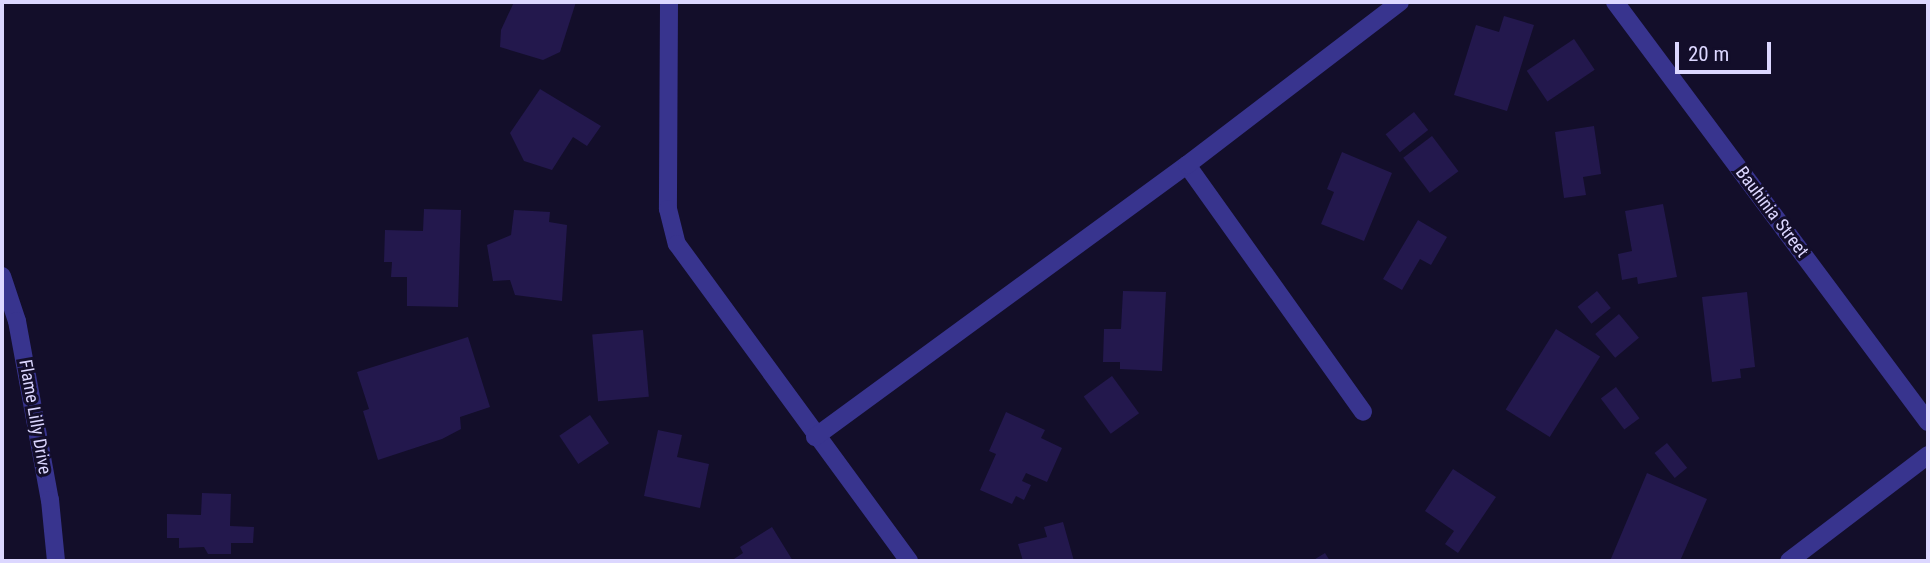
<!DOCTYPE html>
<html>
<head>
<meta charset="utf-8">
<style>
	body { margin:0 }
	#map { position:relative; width:1930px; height:563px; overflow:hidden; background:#130e2a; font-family:"Roboto Condensed",sans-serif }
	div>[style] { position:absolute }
	.building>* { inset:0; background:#23184d; transform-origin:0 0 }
	.minor>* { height:18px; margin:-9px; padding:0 9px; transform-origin:9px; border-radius:9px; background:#38348e }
	.tertiary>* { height:18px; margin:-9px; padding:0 9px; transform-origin:9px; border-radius:9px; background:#38348e }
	span { translate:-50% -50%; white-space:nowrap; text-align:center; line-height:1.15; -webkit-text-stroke:6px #130e2a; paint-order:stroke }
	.street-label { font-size:18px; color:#dcd7ff }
	.frame { position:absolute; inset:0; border:4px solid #dcd7ff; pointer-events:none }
	.scale { position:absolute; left:1675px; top:42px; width:96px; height:32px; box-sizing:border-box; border:4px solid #dcd7ff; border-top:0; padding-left:9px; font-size:21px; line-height:24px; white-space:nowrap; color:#dcd7ff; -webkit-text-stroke:5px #130e2a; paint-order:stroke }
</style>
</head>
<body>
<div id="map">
	<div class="building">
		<i style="clip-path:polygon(514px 2px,576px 2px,560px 52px,543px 60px,500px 47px,501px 30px)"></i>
		<i style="clip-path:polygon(1504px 16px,1534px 25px,1507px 111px,1454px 95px,1476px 25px,1499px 32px)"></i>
		<i style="left:1574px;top:39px;width:37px;height:57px;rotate:56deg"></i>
		<i style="clip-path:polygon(540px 89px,601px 126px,587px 146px,573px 137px,552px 170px,524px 161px,510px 133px)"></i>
		<i style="left:1414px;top:112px;width:23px;height:36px;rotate:52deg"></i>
		<i style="clip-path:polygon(1594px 126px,1601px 174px,1583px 177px,1586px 195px,1564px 198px,1555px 132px)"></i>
		<i style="left:1432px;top:136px;width:44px;height:36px;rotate:53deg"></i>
		<i style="clip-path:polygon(1342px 152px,1392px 173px,1364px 241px,1321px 224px,1334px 192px,1327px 189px)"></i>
		<i style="clip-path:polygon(1663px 204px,1677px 277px,1638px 284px,1637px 277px,1622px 280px,1618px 254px,1632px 251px,1625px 211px)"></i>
		<i style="clip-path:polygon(424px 209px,461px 210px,458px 307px,407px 306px,407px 277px,391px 277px,392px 262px,384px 262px,385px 230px,423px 231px)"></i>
		<i style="clip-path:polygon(514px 210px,550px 212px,549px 222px,567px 225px,562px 301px,515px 295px,510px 280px,493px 281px,487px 245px,511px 235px)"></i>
		<i style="clip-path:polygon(1418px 220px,1447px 237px,1431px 265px,1420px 259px,1402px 290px,1383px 279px)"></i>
		<i style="clip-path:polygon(1123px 291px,1166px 292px,1162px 371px,1120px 369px,1120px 362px,1103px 362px,1104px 329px,1121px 329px)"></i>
		<i style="left:1597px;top:291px;width:22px;height:25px;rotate:51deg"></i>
		<i style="clip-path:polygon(1747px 292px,1755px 367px,1740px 369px,1741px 378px,1712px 382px,1702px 297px)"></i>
		<i style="left:1619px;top:314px;width:31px;height:31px;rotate:50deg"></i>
		<i style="left:1556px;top:329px;width:52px;height:95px;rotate:32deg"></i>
		<i style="left:643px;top:330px;width:67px;height:51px;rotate:85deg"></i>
		<i style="clip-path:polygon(468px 337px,490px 407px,460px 417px,461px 429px,442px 439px,378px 460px,363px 411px,369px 409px,357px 372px)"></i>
		<i style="left:1112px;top:376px;width:46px;height:35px;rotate:54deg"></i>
		<i style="left:1616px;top:387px;width:39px;height:19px;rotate:53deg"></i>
		<i style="clip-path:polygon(1006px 412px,1045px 430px,1041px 438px,1062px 448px,1047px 482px,1026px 473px,1022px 481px,1031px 485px,1024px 500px,1016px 496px,1012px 504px,980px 490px,996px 454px,989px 451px)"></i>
		<i style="left:590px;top:415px;width:34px;height:37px;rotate:56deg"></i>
		<i style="clip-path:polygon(658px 430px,682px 435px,677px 457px,709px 464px,700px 508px,644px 496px)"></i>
		<i style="left:1667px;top:443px;width:32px;height:16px;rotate:51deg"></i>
		<i style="clip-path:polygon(1453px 469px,1496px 497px,1458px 553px,1445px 544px,1454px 531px,1425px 511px)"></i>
		<i style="clip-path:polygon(1647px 473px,1707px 499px,1680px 561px,1610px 561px)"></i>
		<i style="clip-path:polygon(202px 493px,231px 494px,230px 526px,254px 527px,253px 543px,231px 543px,231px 554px,208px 554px,204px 547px,179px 548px,179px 538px,167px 538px,167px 514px,201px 515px)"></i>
		<i style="clip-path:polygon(1063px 522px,1074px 561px,1023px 561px,1018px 544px,1047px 537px,1044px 527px)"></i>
		<i style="clip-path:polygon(772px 527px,793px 561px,731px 561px,743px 553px,740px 547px)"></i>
		<i style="clip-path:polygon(1325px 553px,1330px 561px,1312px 561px)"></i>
	</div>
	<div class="minor">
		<i style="left:669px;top:2px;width:207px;rotate:90.3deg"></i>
		<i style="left:668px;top:209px;width:36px;rotate:76deg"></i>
		<i style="left:677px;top:244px;width:393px;rotate:53.8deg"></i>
		<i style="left:1615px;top:2px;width:524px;rotate:53.31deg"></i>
		<i style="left:1187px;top:165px;width:303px;rotate:54.5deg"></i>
		<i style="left:815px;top:437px;width:461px;rotate:-36.2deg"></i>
		<i style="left:1187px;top:165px;width:268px;rotate:-37.4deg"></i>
		<i style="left:1789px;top:561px;width:175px;rotate:-37.3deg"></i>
	</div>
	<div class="tertiary">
		<i style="left:2px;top:276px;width:47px;rotate:71.6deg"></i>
		<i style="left:17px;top:321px;width:182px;rotate:79.6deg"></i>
		<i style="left:50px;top:500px;width:61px;rotate:84.4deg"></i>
	</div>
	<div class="street-label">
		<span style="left:1772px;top:212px;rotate:53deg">Bauhinia Street</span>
		<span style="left:35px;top:417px;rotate:80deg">Flame Lilly Drive</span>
	</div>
	<div class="frame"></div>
	<div class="scale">20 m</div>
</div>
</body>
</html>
